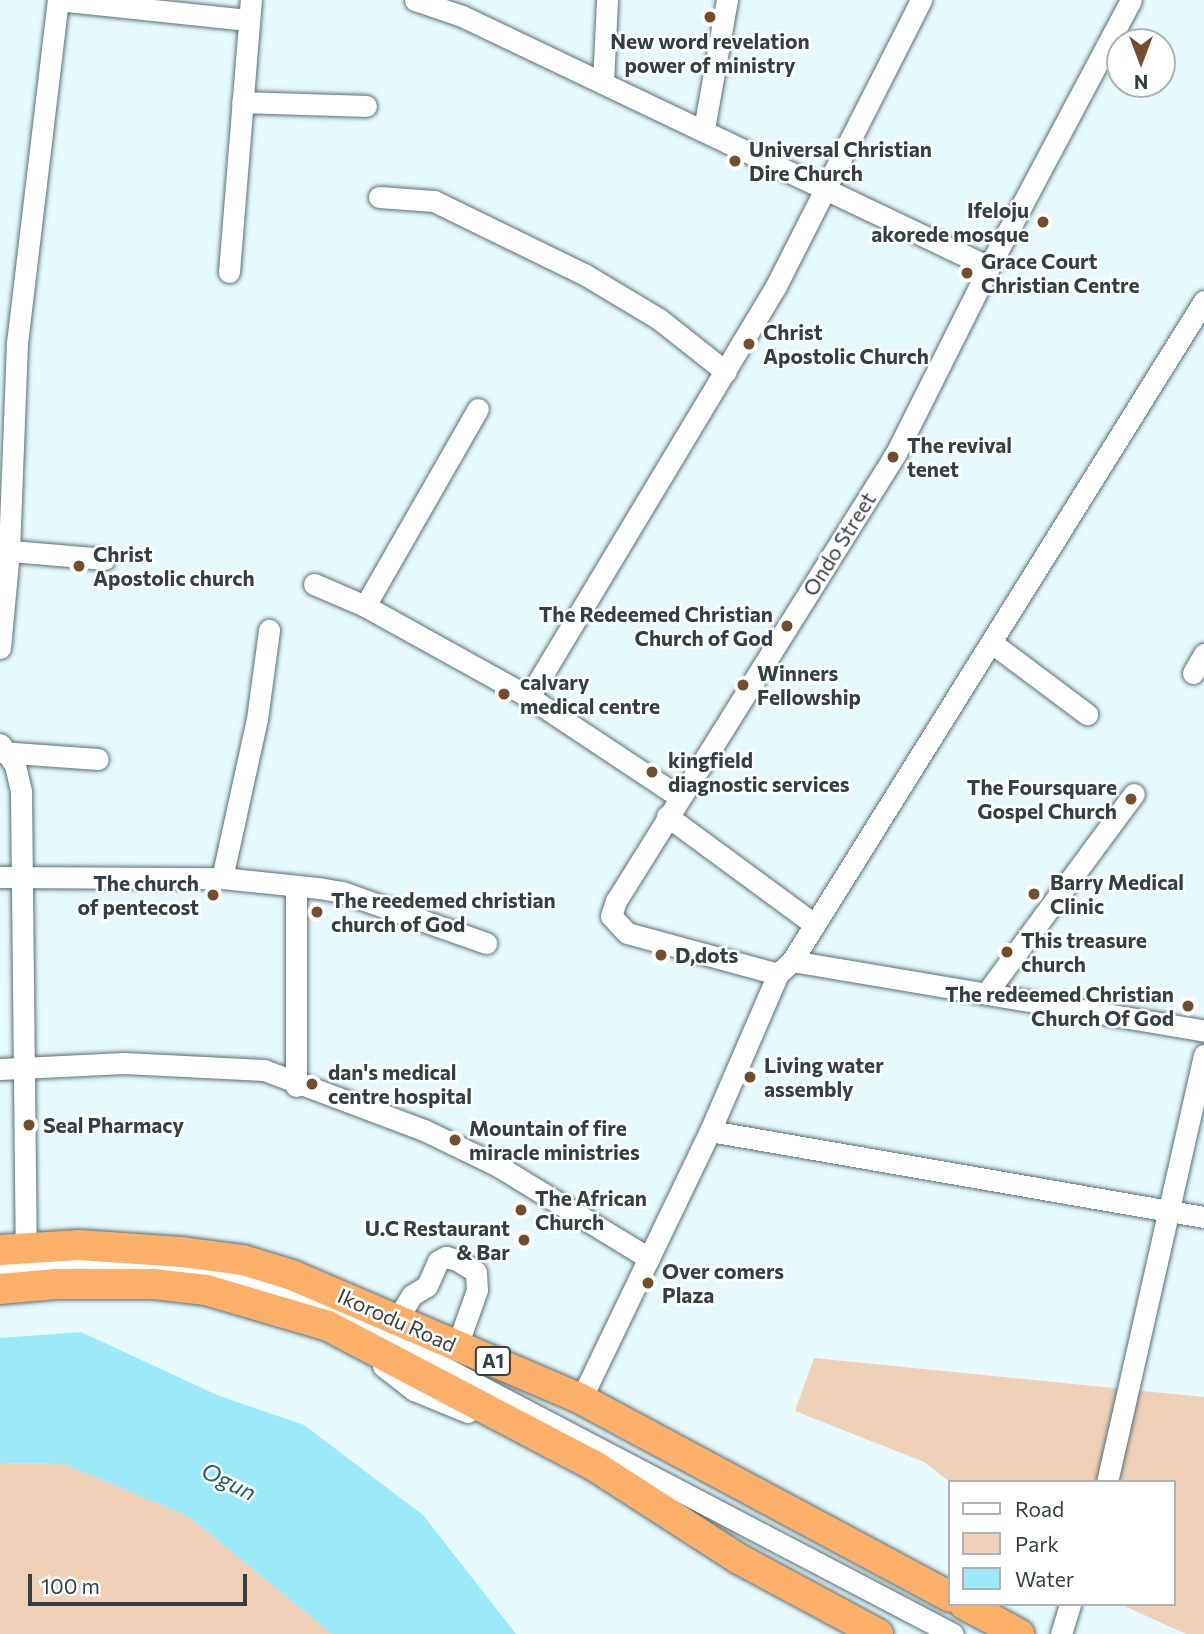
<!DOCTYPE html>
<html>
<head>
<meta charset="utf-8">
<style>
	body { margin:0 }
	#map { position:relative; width:1204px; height:1634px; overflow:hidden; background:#e6fafe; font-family:Commissioner,sans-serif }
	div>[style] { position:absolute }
	.green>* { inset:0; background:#efd1b8 }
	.water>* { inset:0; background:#9ce9f9 }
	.roads { filter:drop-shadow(0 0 2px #5a6f74) drop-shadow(0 0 2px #5a6f74) }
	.minor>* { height:21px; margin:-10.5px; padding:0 10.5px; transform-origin:10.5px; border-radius:10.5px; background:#fff }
	.highway>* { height:30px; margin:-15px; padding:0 15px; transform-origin:15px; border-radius:15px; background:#fbaf68 }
	.dots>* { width:19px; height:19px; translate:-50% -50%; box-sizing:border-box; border:4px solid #fff; border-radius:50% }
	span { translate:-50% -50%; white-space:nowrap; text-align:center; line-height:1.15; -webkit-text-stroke:5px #fff; paint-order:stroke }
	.shield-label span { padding:2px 5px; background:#fff; border:2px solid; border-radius:5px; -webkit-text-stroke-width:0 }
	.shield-label { font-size:19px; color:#353f41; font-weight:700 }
	.poi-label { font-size:21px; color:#353f41; font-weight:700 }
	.left { translate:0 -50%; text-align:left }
	.right { translate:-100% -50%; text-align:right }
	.street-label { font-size:21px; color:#353f41 }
	.water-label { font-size:23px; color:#1e5d69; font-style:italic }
	.legend { position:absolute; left:948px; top:1480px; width:228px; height:126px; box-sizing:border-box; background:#fff; border:2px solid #aeb2b3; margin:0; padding:9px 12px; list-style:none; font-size:21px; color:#353f41 }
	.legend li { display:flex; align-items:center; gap:14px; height:35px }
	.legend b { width:35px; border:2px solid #aeb2b3 }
	.north { position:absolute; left:1106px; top:28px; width:70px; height:70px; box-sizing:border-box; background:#fff; border:2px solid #aeb2b3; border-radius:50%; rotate:180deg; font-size:19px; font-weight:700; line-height:28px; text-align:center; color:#353f41 }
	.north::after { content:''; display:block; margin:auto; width:24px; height:32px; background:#744e2a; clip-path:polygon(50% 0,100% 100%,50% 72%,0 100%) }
	.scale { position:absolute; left:28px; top:1574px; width:219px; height:32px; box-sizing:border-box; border:4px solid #353f41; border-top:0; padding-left:9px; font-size:21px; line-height:24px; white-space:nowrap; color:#353f41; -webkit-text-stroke:5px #fff; paint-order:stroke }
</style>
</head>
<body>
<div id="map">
	<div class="green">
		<i style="clip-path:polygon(814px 1358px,1204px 1397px,1204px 1634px,1186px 1634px,1120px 1604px,1174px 1604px,1174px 1482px,950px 1482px,924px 1462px,795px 1411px)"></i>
		<i style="clip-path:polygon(0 1463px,64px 1464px,188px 1516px,332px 1634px,0 1634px)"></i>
	</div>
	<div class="water">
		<i style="clip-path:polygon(81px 1332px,217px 1395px,304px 1425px,423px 1515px,516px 1634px,332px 1634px,188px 1516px,64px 1464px,0 1463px,0 1338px)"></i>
	</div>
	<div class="roads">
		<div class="minor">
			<i style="left:58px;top:0;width:191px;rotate:6deg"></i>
			<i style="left:415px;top:0;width:50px;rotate:18.8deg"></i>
			<i style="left:462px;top:16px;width:584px;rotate:25.47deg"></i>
			<i style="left:603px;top:83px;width:83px;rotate:-87.2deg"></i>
			<i style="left:242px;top:102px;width:124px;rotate:1.8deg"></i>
			<i style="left:704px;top:129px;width:131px;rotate:-79.9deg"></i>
			<i style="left:379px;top:197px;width:55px;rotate:4.2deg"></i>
			<i style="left:434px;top:201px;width:167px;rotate:26deg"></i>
			<i style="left:584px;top:274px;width:87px;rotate:31deg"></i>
			<i style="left:659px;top:319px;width:85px;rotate:38.3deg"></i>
			<i style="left:229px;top:272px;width:273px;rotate:-85.4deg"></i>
			<i style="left:0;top:550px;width:105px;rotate:4.9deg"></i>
			<i style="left:314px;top:584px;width:56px;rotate:23.3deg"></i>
			<i style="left:365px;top:606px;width:188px;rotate:29deg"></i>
			<i style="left:529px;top:697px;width:179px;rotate:33.6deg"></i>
			<i style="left:365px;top:606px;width:227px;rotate:-60.2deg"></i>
			<i style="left:992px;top:643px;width:119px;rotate:36.8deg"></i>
			<i style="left:0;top:648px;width:97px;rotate:-84.7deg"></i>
			<i style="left:9px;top:551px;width:208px;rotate:-87.8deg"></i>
			<i style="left:17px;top:343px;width:345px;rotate:-83.2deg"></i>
			<i style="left:1193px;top:673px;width:22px;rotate:-60deg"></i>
			<i style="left:529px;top:697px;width:480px;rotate:-59deg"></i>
			<i style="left:776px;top:286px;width:321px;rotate:-63.1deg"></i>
			<i style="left:0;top:744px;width:26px;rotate:54deg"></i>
			<i style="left:15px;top:765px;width:28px;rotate:77deg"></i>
			<i style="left:21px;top:792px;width:455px;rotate:89.4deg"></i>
			<i style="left:0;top:752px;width:98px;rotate:4.1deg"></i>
			<i style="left:667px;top:816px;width:182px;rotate:36.3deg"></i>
			<i style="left:0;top:877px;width:222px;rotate:0.3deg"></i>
			<i style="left:222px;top:878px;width:98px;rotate:5.9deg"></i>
			<i style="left:319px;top:888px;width:23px;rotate:10deg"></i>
			<i style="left:342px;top:892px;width:153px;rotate:19.5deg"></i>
			<i style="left:222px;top:878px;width:163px;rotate:-77.6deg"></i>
			<i style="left:257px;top:719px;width:90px;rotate:-82.3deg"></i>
			<i style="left:792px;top:961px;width:418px;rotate:9.6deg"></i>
			<i style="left:778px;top:974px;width:156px;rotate:-164.8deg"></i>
			<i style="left:627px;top:933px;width:23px;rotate:-133deg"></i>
			<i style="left:611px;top:916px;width:16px;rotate:-72deg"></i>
			<i style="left:616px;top:901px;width:528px;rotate:-57.99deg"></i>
			<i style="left:896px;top:453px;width:208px;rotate:-63.4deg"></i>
			<i style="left:989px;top:267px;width:302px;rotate:-62deg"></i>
			<i style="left:988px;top:991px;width:245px;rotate:-53.5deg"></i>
			<i style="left:0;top:1069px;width:124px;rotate:-2.8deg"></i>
			<i style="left:124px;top:1063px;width:140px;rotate:2.9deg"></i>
			<i style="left:264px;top:1070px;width:171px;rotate:20.6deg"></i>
			<i style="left:424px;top:1130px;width:82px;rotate:25.9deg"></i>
			<i style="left:498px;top:1166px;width:177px;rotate:31.4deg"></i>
			<i style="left:296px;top:1086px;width:199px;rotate:-90deg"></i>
			<i style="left:710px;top:1131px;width:501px;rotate:9.88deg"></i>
			<i style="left:0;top:1270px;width:44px;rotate:-7.8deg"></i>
			<i style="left:44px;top:1264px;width:107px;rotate:0.5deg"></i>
			<i style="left:151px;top:1265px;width:121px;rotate:10deg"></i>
			<i style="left:270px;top:1286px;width:63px;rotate:19.6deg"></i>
			<i style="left:329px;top:1307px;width:704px;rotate:27.66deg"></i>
			<i style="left:398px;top:1318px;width:27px;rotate:-59deg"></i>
			<i style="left:412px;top:1295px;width:17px;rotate:-31deg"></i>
			<i style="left:427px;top:1286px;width:27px;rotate:-66deg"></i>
			<i style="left:438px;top:1261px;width:9px;rotate:-27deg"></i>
			<i style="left:446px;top:1257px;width:11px;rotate:15deg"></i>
			<i style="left:457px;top:1260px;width:22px;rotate:32deg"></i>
			<i style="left:476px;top:1272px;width:18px;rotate:87deg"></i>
			<i style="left:477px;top:1290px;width:59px;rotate:109.7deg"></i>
			<i style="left:383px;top:1366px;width:39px;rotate:38deg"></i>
			<i style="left:414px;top:1390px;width:58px;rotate:22.2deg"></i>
			<i style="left:581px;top:1399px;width:297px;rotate:-64.3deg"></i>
			<i style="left:710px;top:1131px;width:171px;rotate:-66.6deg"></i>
			<i style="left:778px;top:974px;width:19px;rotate:-43deg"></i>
			<i style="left:792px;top:961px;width:778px;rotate:-58.03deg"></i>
			<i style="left:1107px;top:1482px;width:438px;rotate:-77.2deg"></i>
			<i style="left:1061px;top:1634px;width:31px;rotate:-73deg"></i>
		</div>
		<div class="highway">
			<i style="left:0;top:1250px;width:79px;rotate:-3.6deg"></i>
			<i style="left:79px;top:1245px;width:103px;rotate:3.9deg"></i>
			<i style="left:182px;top:1252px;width:62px;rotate:7.5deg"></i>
			<i style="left:243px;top:1260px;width:51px;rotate:17deg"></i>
			<i style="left:292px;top:1275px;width:314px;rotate:23.2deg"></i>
			<i style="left:581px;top:1399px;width:419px;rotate:28.2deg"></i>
			<i style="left:0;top:1289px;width:57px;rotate:-5deg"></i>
			<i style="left:57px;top:1284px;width:96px"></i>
			<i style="left:153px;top:1284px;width:53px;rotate:6.5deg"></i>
			<i style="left:206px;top:1290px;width:127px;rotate:16.4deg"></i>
			<i style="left:328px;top:1326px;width:299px;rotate:27.7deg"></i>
			<i style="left:593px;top:1465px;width:174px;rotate:32.8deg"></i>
			<i style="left:739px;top:1559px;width:158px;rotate:28.3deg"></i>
			<i style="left:964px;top:1604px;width:63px;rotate:28.6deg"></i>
		</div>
	</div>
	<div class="dots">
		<i style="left:710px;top:17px;background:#744e2a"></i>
		<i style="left:735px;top:161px;background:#744e2a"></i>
		<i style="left:1043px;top:222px;background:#744e2a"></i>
		<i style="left:967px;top:273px;background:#744e2a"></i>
		<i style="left:749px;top:344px;background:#744e2a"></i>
		<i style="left:893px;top:457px;background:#744e2a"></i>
		<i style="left:79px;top:566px;background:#744e2a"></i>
		<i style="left:787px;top:626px;background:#744e2a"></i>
		<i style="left:743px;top:685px;background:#744e2a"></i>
		<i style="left:504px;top:694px;background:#744e2a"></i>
		<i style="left:652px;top:772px;background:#744e2a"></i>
		<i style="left:1131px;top:799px;background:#744e2a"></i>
		<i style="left:1034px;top:894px;background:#744e2a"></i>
		<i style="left:213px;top:895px;background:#744e2a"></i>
		<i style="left:317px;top:912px;background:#744e2a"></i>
		<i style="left:1007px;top:952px;background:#744e2a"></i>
		<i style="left:661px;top:955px;background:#744e2a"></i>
		<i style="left:1188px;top:1006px;background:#744e2a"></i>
		<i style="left:750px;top:1077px;background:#744e2a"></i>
		<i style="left:312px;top:1084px;background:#744e2a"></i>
		<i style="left:29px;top:1125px;background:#744e2a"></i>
		<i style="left:455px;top:1140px;background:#744e2a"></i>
		<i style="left:521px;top:1210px;background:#744e2a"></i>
		<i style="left:524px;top:1240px;background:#744e2a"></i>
		<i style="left:648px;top:1283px;background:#744e2a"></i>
	</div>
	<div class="shield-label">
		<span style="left:493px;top:1361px">A1</span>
	</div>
	<div class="poi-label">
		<span style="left:710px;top:53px">New word revelation<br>power of ministry</span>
		<span class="left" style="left:749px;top:161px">Universal Christian<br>Dire Church</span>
		<span class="right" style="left:1029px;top:222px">Ifeloju<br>akorede mosque</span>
		<span class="left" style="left:981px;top:273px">Grace Court<br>Christian Centre</span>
		<span class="left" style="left:763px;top:344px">Christ<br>Apostolic Church</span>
		<span class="left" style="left:907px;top:457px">The revival<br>tenet</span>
		<span class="left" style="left:93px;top:566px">Christ<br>Apostolic church</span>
		<span class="right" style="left:773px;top:626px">The Redeemed Christian<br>Church of God</span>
		<span class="left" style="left:757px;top:685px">Winners<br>Fellowship</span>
		<span class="left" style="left:520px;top:694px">calvary<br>medical centre</span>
		<span class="left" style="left:668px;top:772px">kingfield<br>diagnostic services</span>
		<span class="right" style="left:1117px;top:799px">The Foursquare<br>Gospel Church</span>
		<span class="left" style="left:1050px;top:894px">Barry Medical<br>Clinic</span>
		<span class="right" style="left:199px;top:895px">The church<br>of pentecost</span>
		<span class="left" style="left:331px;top:912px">The reedemed christian<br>church of God</span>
		<span class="left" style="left:1021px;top:952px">This treasure<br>church</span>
		<span class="left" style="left:675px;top:955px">D,dots</span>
		<span class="right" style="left:1174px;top:1006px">The redeemed Christian<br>Church Of God</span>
		<span class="left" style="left:764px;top:1077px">Living water<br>assembly</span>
		<span class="left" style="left:328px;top:1084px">dan's medical<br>centre hospital</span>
		<span class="left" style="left:43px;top:1125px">Seal Pharmacy</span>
		<span class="left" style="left:469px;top:1140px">Mountain of fire<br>miracle ministries</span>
		<span class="left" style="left:535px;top:1210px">The African<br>Church</span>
		<span class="right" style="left:510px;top:1240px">U.C Restaurant<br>&amp; Bar</span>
		<span class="left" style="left:662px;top:1283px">Over comers<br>Plaza</span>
	</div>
	<div class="street-label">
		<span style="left:839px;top:544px;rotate:-58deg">Ondo Street</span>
		<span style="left:397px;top:1320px;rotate:24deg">Ikorodu Road</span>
	</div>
	<div class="water-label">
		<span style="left:229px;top:1481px;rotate:26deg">Ogun</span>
	</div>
	<ul class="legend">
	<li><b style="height:9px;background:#fff"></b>Road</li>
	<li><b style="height:19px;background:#efd1b8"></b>Park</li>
	<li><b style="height:19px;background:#9ce9f9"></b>Water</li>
	</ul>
	<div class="north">N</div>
	<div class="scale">100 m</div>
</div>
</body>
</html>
